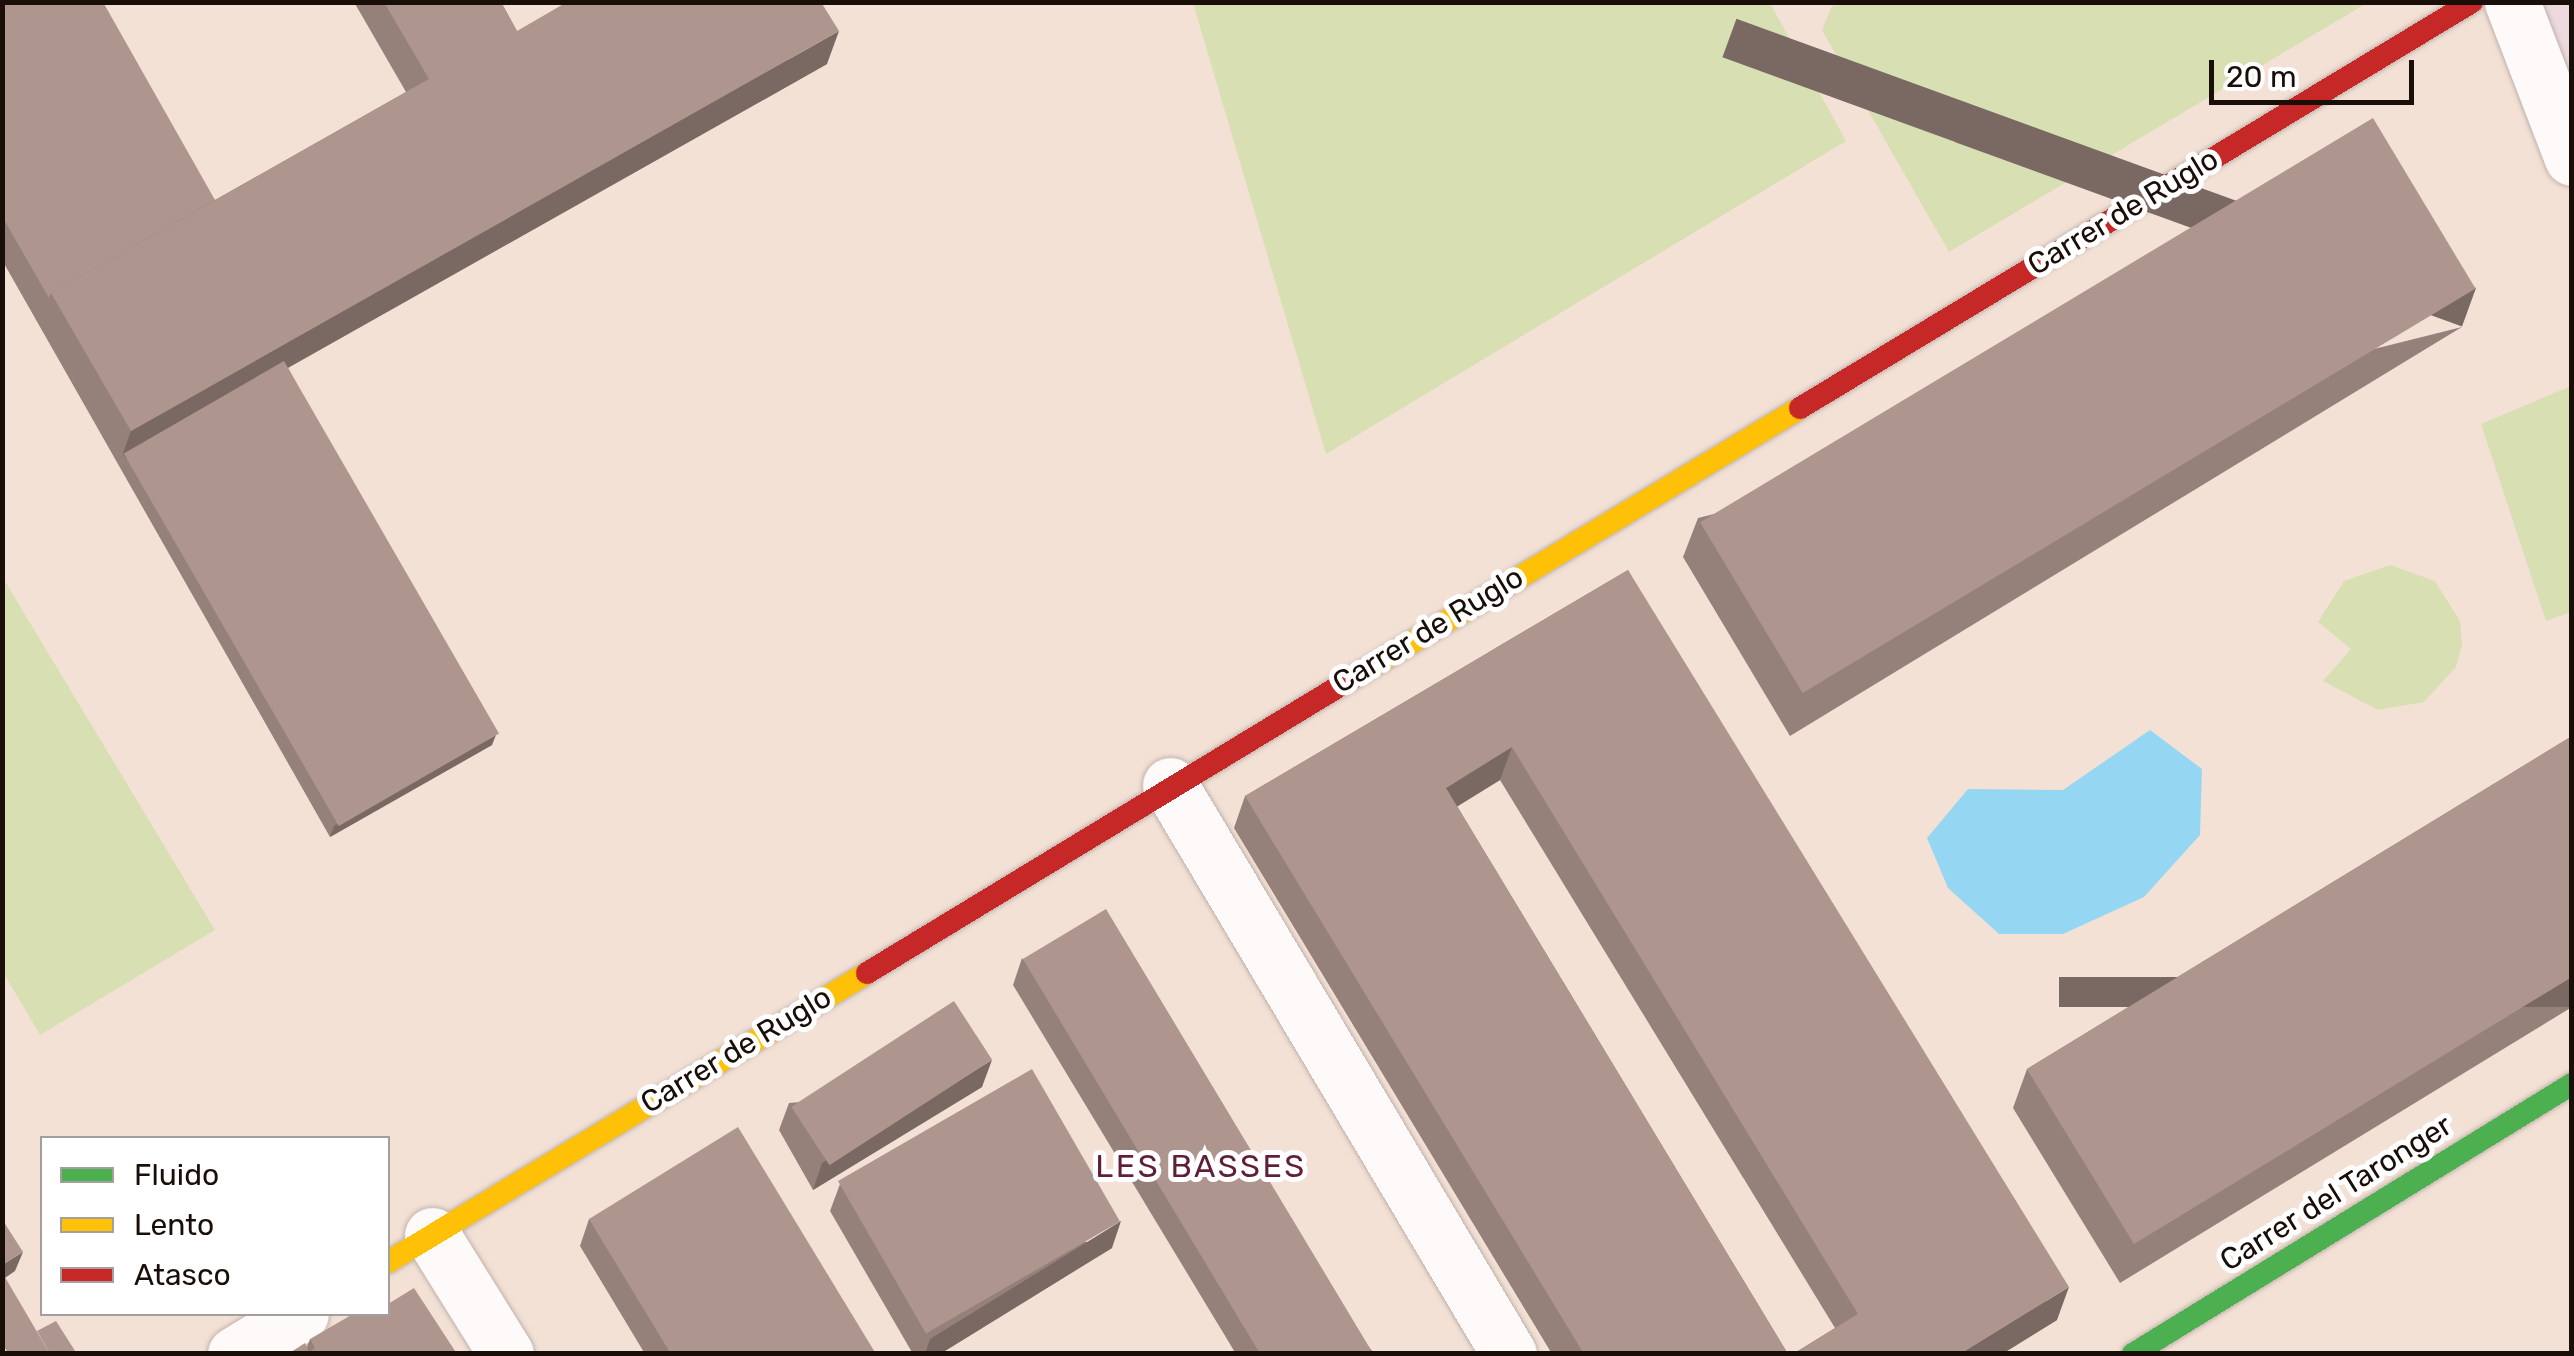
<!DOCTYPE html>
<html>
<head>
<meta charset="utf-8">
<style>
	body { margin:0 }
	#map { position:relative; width:2574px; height:1356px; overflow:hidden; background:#f3e1d6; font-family:Rubik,sans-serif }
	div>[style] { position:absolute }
	.commercial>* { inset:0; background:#ecdadf }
	.green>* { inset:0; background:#d8dfb3 }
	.water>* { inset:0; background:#95d6f2 }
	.roads { filter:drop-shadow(0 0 2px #c0b2aa) drop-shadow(0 0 2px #c0b2aa) }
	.street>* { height:55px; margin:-27.5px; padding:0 27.5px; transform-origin:27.5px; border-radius:27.5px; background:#fdfaf9 }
	.fast>* { height:22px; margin:-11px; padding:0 11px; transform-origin:11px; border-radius:11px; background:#4caf50 }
	.slow>* { height:22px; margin:-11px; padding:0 11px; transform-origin:11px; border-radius:11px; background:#ffc107 }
	.jam>* { height:22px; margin:-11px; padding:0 11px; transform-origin:11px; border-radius:11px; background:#c62828 }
	.wall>* { inset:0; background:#96817a }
	.shaded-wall>* { inset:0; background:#7a6963; transform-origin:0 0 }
	.building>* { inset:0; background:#ae968e; transform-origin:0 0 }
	span { translate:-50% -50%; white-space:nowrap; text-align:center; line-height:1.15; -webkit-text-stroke:10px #fff; paint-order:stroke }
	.street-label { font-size:30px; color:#190e08 }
	.neighbourhood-label { font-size:32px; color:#611e39; letter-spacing:2.5px }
	.frame { position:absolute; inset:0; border:5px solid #190e08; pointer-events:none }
	.legend { position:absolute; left:40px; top:1136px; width:350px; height:180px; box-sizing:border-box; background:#fff; border:2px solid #a39f9c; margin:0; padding:12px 18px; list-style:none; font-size:30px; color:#190e08 }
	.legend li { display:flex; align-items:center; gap:20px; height:50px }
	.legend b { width:50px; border:2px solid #a39f9c }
	.scale { position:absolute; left:2209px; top:60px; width:205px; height:45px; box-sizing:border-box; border:5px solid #190e08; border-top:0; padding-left:12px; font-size:30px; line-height:35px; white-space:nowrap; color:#190e08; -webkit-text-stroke:8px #fff; paint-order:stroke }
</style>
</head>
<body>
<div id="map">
	<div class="commercial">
		<i style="clip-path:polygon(2530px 3px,2571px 3px,2571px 119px)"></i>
	</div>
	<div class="green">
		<i style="clip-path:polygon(1869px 2px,2367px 3px,1949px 252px,1822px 30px,1832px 6px)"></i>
		<i style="clip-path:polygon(1193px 3px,1770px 3px,1846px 141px,1326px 454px)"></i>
		<i style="clip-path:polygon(2571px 386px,2571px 612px,2546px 621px,2481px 424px)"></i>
		<i style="clip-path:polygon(2390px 565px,2435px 581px,2460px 621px,2462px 645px,2456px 667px,2424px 702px,2378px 710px,2323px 681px,2351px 649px,2318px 622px,2344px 581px)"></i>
		<i style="clip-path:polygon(3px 578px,215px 930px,40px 1035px,3px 972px)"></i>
	</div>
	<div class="water">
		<i style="clip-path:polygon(2150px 730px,2202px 769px,2200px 835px,2144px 897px,2063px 934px,1999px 934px,1948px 888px,1927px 838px,1968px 789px,2063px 790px)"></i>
	</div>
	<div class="roads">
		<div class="street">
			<i style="left:2512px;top:2px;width:167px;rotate:69deg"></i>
			<i style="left:1170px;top:785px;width:662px;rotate:59.21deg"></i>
			<i style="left:432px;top:1235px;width:140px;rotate:58.1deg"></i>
			<i style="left:235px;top:1354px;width:77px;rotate:-31.2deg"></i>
		</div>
		<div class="fast">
			<i style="left:2133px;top:1354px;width:515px;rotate:-31.59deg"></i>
		</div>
		<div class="slow">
			<i style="left:1366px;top:670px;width:507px;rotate:-31.12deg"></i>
			<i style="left:388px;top:1262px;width:559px;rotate:-31.1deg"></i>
		</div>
		<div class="jam">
			<i style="left:1800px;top:408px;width:785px;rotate:-31.14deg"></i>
			<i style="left:867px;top:973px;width:584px;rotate:-31.27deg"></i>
		</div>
	</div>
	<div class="wall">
		<i style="clip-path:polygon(2px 2px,215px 200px,406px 92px,354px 2px,501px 2px,517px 31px,827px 64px,288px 368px,492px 745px,330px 837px,2px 260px)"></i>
		<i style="clip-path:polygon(2462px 327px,1790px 736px,1683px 557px,1698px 518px)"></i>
		<i style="clip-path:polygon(1628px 570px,2057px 1320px,2002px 1354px,1793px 1354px,1835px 1328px,1500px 780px,1457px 806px,1788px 1354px,1552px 1354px,1234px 828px,1245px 796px)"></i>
		<i style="clip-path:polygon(2572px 736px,2572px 1007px,2120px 1283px,2013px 1108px,2027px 1069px)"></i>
		<i style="clip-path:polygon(1022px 958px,1375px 1354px,1236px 1354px,1013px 985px)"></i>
		<i style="clip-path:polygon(982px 1087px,813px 1190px,779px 1130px,789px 1103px)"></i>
		<i style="clip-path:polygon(840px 1184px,1112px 1248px,940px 1354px,913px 1354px,830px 1211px)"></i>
		<i style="clip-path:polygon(589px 1219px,876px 1354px,645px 1354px,580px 1246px)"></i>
		<i style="clip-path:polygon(310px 1339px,457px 1354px,288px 1354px,307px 1347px)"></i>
	</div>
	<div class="shaded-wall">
		<i style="clip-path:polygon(839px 31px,827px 64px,126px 459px,123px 453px,131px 431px)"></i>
		<i style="left:2476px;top:288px;width:41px;height:787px;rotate:110deg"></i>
		<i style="clip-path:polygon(496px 735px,492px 745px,330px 837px,334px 826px)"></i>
		<i style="clip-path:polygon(1512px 747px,1500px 780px,1434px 821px,1446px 788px)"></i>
		<i style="left:2572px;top:977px;width:30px;height:513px;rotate:90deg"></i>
		<i style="clip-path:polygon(992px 1060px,982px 1087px,813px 1190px,822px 1163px)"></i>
		<i style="clip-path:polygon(1121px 1221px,1112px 1248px,940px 1354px,925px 1354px,930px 1339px)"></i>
		<i style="clip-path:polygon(23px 1252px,15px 1271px,2px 1280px,2px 1265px)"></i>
		<i style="clip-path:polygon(2069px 1287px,2057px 1320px,2002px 1354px,1960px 1354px)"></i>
	</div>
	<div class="building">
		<i style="clip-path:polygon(2px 2px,103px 2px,215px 200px,51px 293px,49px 298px,2px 216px)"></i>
		<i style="clip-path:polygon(384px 2px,501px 2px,517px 31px,567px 2px,821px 2px,839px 31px,131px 431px,51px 293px,429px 79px)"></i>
		<i style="left:2373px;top:118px;width:199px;height:785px;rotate:59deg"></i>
		<i style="left:284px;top:361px;width:430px;height:185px;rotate:60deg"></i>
		<i style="clip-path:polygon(1628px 570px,2069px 1287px,1960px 1354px,1793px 1354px,1858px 1314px,1512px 747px,1446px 788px,1788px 1354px,1584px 1354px,1245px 796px)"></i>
		<i style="clip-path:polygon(2572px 736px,2572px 977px,2134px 1244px,2027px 1069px)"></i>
		<i style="left:1106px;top:909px;width:520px;height:97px;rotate:59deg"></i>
		<i style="left:954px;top:1001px;width:70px;height:194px;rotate:57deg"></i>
		<i style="left:1032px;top:1069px;width:176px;height:224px;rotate:60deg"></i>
		<i style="clip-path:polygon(738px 1127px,876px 1354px,671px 1354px,589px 1219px)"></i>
		<i style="clip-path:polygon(2px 1219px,23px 1252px,2px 1265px)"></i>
		<i style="clip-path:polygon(2px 1272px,50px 1354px,9px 1354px,2px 1344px)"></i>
		<i style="clip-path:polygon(414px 1288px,457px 1354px,288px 1354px,305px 1343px,309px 1352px,315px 1348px,310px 1339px,353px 1314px,388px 1314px,388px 1304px)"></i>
		<i style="clip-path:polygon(56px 1321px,77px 1354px,50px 1354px,37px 1331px)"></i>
	</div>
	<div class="street-label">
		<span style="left:2123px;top:212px;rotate:-31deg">Carrer de Ruglo</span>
		<span style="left:1428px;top:630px;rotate:-31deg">Carrer de Ruglo</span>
		<span style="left:736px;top:1050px;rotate:-31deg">Carrer de Ruglo</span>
		<span style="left:2336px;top:1193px;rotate:-32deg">Carrer del Taronger</span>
	</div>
	<div class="neighbourhood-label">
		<span style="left:1201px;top:1166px">LES BASSES</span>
	</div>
	<div class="frame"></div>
	<ul class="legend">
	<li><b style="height:12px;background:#4caf50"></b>Fluido</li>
	<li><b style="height:12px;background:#ffc107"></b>Lento</li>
	<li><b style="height:12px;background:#c62828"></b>Atasco</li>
	</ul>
	<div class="scale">20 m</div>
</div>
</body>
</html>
